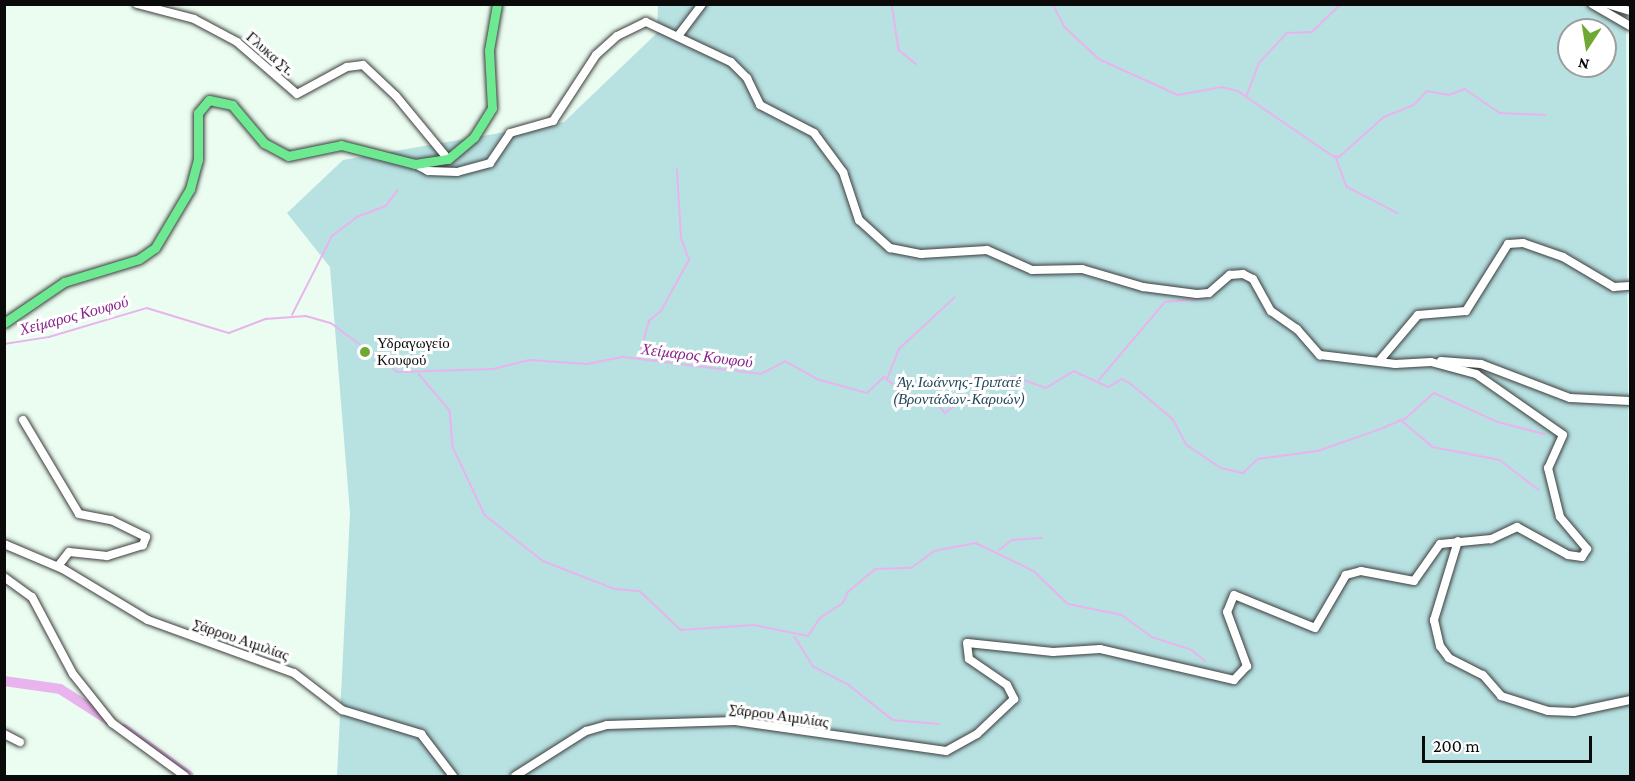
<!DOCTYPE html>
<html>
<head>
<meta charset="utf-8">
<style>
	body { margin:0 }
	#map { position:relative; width:1635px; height:781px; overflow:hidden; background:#eafdf0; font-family:"Crimson Pro",serif }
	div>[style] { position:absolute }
	.green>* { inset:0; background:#b8e1e2 }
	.stream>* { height:1.5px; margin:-0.75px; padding:0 0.75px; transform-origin:0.75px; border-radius:0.75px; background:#e9b4ee }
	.river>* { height:10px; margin:-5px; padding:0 5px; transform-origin:5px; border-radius:5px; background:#e9b4ee }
	.roads { filter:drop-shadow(0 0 2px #3d3d3d) drop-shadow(0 0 2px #3d3d3d) }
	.minor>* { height:8px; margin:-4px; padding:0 4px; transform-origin:4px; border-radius:4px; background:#fff }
	.major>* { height:9px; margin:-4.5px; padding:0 4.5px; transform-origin:4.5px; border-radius:4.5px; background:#6de992 }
	.dots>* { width:16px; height:16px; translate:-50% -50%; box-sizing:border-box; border:3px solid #fff; border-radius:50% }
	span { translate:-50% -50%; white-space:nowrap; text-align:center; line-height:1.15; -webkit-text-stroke:6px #fff; paint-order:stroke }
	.street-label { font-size:15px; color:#0a0a0a }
	.poi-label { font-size:15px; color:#0a0a0a }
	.left { translate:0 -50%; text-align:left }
	.park-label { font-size:15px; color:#234759; font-style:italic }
	.water-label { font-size:16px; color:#8a238c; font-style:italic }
	.frame { position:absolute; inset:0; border:6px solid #0a0a0a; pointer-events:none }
	.north { position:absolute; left:1557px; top:18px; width:60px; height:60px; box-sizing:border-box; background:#fff; border:2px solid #9d9d9d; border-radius:50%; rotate:192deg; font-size:16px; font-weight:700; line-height:24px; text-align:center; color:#0a0a0a }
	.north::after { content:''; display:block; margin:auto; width:21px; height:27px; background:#6fa933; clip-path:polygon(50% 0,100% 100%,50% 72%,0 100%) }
	.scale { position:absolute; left:1422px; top:736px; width:170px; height:27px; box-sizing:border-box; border:3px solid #0a0a0a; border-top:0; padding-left:8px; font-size:18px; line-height:21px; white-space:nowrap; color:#0a0a0a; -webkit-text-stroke:4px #fff; paint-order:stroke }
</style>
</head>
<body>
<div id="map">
	<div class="green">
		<i style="clip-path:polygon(evenodd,658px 5px,1626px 5px,1630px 776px,337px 776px,350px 513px,330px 267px,287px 213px,343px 160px,564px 122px,657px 33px,658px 5px,1569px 30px,1605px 30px,1605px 66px,1569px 66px,1569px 30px)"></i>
	</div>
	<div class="stream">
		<i style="left:892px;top:4px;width:47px;rotate:81.3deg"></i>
		<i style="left:899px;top:50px;width:22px;rotate:39deg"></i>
		<i style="left:1053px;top:4px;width:25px;rotate:63deg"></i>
		<i style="left:1064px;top:26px;width:48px;rotate:43.3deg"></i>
		<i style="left:1099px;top:59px;width:87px;rotate:24.5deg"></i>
		<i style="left:1178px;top:95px;width:45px;rotate:-10.3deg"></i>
		<i style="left:1222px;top:87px;width:16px;rotate:14deg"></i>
		<i style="left:1238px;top:91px;width:115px;rotate:34.4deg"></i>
		<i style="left:1333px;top:156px;width:6px;rotate:9deg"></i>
		<i style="left:1339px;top:157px;width:60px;rotate:-41.6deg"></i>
		<i style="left:1384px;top:117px;width:32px;rotate:-22deg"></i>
		<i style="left:1414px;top:105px;width:19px;rotate:-47deg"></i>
		<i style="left:1427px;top:91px;width:22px;rotate:10deg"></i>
		<i style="left:1449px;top:95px;width:17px;rotate:-21deg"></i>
		<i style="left:1465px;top:89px;width:42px;rotate:34.4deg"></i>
		<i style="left:1500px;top:113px;width:45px;rotate:2.5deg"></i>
		<i style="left:1246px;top:97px;width:36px;rotate:-69deg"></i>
		<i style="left:1259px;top:63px;width:41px;rotate:-47deg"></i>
		<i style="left:1287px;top:33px;width:25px;rotate:-2deg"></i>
		<i style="left:1312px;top:32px;width:40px;rotate:-44deg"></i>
		<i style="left:1336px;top:157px;width:32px;rotate:70deg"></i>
		<i style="left:1347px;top:187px;width:57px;rotate:27deg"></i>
		<i style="left:292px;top:315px;width:89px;rotate:-63.1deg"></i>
		<i style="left:332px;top:236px;width:31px;rotate:-37deg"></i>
		<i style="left:357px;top:217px;width:31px;rotate:-21deg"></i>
		<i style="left:386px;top:206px;width:19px;rotate:-54deg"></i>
		<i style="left:4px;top:344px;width:46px;rotate:-8.8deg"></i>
		<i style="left:49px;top:337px;width:102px;rotate:-16.5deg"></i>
		<i style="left:147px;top:308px;width:86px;rotate:17deg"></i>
		<i style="left:229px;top:333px;width:40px;rotate:-21deg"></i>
		<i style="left:266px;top:319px;width:40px;rotate:-4.3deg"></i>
		<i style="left:306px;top:316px;width:26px;rotate:16deg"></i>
		<i style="left:331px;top:323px;width:83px;rotate:36.2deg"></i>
		<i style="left:398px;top:372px;width:95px;rotate:-1.8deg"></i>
		<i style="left:493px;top:369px;width:38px;rotate:-14deg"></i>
		<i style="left:530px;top:360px;width:57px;rotate:4deg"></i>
		<i style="left:587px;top:364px;width:37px;rotate:-11deg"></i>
		<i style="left:623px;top:357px;width:139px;rotate:7deg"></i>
		<i style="left:761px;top:374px;width:27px;rotate:-28deg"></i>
		<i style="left:785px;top:361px;width:37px;rotate:29deg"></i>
		<i style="left:817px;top:379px;width:52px;rotate:15.6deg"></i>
		<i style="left:867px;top:393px;width:23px;rotate:-43deg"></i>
		<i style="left:884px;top:377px;width:26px;rotate:39deg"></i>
		<i style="left:904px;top:393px;width:34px;rotate:17deg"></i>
		<i style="left:937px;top:403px;width:13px;rotate:51deg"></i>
		<i style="left:945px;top:413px;width:61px;rotate:-35deg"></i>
		<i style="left:995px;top:378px;width:21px;rotate:-3deg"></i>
		<i style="left:1016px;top:377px;width:32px;rotate:20deg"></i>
		<i style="left:1046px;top:388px;width:33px;rotate:-31deg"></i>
		<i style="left:1074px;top:371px;width:38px;rotate:25deg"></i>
		<i style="left:1109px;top:387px;width:15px;rotate:-32deg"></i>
		<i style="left:1122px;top:379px;width:9px;rotate:27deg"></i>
		<i style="left:1130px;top:383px;width:56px;rotate:39.9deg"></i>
		<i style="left:1173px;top:419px;width:30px;rotate:62deg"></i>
		<i style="left:1187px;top:445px;width:41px;rotate:34.1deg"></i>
		<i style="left:1221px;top:468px;width:23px;rotate:13deg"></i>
		<i style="left:1243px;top:473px;width:21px;rotate:-43deg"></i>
		<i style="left:1258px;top:459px;width:61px;rotate:-7.6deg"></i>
		<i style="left:1318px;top:451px;width:64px;rotate:-19.3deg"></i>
		<i style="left:1378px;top:430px;width:30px;rotate:-23deg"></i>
		<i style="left:1406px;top:418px;width:38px;rotate:-42deg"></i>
		<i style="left:1434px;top:393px;width:70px;rotate:24.4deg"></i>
		<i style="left:1498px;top:422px;width:48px;rotate:14.6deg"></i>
		<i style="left:638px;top:360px;width:41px;rotate:-74.2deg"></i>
		<i style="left:649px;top:321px;width:16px;rotate:-40deg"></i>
		<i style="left:661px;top:311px;width:58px;rotate:-61.2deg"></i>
		<i style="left:689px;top:260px;width:23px;rotate:-110deg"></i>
		<i style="left:681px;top:238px;width:68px;rotate:-93.4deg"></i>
		<i style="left:419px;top:374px;width:48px;rotate:50deg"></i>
		<i style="left:450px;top:411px;width:36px;rotate:85deg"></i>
		<i style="left:453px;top:447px;width:75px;rotate:64.8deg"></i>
		<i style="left:485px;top:515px;width:74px;rotate:38.4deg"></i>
		<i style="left:543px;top:561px;width:77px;rotate:21.3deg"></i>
		<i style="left:615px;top:589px;width:25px;rotate:5deg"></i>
		<i style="left:640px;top:591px;width:57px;rotate:43.6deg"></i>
		<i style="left:681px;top:630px;width:73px;rotate:-3.9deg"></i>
		<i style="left:754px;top:625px;width:55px;rotate:11.5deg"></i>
		<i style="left:808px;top:636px;width:22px;rotate:-56deg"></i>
		<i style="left:820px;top:618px;width:27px;rotate:-33deg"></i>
		<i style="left:843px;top:603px;width:12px;rotate:-66deg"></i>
		<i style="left:848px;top:592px;width:35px;rotate:-40deg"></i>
		<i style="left:875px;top:569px;width:36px;rotate:-2deg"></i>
		<i style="left:911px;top:568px;width:29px;rotate:-36deg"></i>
		<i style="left:934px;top:551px;width:43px;rotate:-10.8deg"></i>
		<i style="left:976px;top:543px;width:64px;rotate:25.8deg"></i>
		<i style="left:1034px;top:571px;width:47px;rotate:44.1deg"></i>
		<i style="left:1068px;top:604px;width:55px;rotate:11.5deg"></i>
		<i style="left:1122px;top:615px;width:37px;rotate:36deg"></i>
		<i style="left:1152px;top:637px;width:42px;rotate:18deg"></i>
		<i style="left:1192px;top:650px;width:17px;rotate:40deg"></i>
		<i style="left:887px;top:379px;width:32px;rotate:-68deg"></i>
		<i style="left:899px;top:349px;width:76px;rotate:-42.9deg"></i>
		<i style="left:1099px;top:380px;width:102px;rotate:-49.8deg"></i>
		<i style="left:1165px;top:302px;width:33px;rotate:-5deg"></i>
		<i style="left:1401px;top:420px;width:42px;rotate:40.2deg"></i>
		<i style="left:1433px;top:447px;width:68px;rotate:11deg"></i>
		<i style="left:1500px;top:460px;width:49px;rotate:37.6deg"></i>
		<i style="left:999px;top:550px;width:16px;rotate:-38deg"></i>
		<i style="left:1012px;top:540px;width:30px;rotate:-4deg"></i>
		<i style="left:795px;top:637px;width:36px;rotate:58deg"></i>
		<i style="left:814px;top:667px;width:39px;rotate:27deg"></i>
		<i style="left:849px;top:685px;width:56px;rotate:38.5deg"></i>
		<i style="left:893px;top:720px;width:46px;rotate:5deg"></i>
	</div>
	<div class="river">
		<i style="left:4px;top:681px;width:57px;rotate:8.1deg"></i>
		<i style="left:60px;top:689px;width:59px;rotate:32.6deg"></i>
		<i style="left:124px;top:729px;width:80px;rotate:35.9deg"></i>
	</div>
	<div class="roads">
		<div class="minor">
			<i style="left:137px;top:4px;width:59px;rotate:14.7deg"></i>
			<i style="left:194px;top:19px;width:49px;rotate:28.1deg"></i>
			<i style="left:237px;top:42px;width:79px;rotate:40.9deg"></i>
			<i style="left:297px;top:94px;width:57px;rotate:-28.4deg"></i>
			<i style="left:347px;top:67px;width:16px;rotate:-7deg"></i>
			<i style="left:363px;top:65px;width:45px;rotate:43.2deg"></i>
			<i style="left:396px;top:96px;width:82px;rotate:50.5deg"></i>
			<i style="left:1592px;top:4px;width:44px;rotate:30.1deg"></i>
			<i style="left:1607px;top:4px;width:24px;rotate:17deg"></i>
			<i style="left:678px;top:36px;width:40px;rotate:-53deg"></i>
			<i style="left:415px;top:164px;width:15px;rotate:28deg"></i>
			<i style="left:428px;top:171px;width:29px;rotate:2deg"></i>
			<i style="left:457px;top:172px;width:34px;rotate:-15deg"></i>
			<i style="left:490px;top:163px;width:36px;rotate:-56deg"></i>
			<i style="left:510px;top:133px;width:45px;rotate:-15.6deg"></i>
			<i style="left:553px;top:121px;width:79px;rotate:-56.9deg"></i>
			<i style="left:596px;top:55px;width:28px;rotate:-42deg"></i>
			<i style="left:617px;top:36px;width:32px;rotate:-26deg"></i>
			<i style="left:646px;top:22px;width:94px;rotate:25.2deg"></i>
			<i style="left:731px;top:62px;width:23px;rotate:45deg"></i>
			<i style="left:747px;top:78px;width:30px;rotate:64deg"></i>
			<i style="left:760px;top:105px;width:61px;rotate:27.4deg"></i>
			<i style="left:814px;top:133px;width:49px;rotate:53.4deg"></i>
			<i style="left:843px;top:172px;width:51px;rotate:71.6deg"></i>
			<i style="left:859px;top:220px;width:42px;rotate:42.1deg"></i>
			<i style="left:890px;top:248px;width:32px;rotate:11deg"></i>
			<i style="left:921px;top:254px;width:66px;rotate:-3.5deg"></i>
			<i style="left:987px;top:250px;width:49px;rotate:24deg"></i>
			<i style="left:1032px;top:270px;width:50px;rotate:-1.1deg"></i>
			<i style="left:1082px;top:269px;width:64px;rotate:16.4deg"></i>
			<i style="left:1143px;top:287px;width:54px;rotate:7.4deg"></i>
			<i style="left:1197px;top:294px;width:12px;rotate:-5deg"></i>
			<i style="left:1209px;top:293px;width:28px;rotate:-41deg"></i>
			<i style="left:1230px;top:275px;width:13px;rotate:-4deg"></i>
			<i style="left:1243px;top:274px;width:11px;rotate:27deg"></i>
			<i style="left:1253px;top:279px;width:37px;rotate:61deg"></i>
			<i style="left:1271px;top:311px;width:32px;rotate:35deg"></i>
			<i style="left:1297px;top:329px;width:35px;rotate:49deg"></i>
			<i style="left:1320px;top:355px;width:76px;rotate:6.8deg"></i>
			<i style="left:1395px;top:364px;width:36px;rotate:-3deg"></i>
			<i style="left:1431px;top:362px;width:47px;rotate:14.9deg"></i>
			<i style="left:1476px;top:374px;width:106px;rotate:35deg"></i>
			<i style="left:1563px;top:435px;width:36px;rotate:114deg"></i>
			<i style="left:1548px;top:468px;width:50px;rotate:76.2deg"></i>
			<i style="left:1560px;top:517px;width:42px;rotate:49.8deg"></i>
			<i style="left:1587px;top:549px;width:9px;rotate:122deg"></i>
			<i style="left:1582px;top:557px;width:14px;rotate:-172deg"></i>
			<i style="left:1568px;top:555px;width:58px;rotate:-151.2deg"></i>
			<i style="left:1517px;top:527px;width:29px;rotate:155deg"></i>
			<i style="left:1491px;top:539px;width:51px;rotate:174.4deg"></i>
			<i style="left:1440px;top:544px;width:45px;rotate:125.1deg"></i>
			<i style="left:1414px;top:581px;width:54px;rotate:-169.3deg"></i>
			<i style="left:1361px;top:571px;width:16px;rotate:165deg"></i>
			<i style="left:1346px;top:575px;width:61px;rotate:120.3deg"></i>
			<i style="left:1315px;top:628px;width:87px;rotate:-157.8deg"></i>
			<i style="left:1234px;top:595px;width:18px;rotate:112deg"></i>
			<i style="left:1227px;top:612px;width:58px;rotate:69.7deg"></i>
			<i style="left:1247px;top:666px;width:19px;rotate:133deg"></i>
			<i style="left:1234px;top:680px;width:138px;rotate:-167deg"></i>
			<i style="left:1100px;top:649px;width:47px;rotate:176.3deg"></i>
			<i style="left:1053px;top:652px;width:86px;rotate:-174deg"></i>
			<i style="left:967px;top:643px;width:16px;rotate:83deg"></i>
			<i style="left:969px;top:659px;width:46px;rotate:34.4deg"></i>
			<i style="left:1007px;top:685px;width:16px;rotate:63deg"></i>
			<i style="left:1014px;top:699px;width:51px;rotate:136.6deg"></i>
			<i style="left:977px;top:734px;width:35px;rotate:151deg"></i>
			<i style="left:946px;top:751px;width:213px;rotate:-171.9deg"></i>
			<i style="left:735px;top:721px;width:128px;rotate:178.2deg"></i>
			<i style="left:607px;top:725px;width:22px;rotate:164deg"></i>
			<i style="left:586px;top:731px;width:84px;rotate:147.6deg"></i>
			<i style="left:1380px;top:360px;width:59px;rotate:-49.8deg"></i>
			<i style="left:1418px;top:315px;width:48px;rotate:-4.8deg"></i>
			<i style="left:1466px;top:311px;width:79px;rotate:-57.9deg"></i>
			<i style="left:1508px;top:244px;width:15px;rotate:-4deg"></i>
			<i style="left:1523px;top:243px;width:42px;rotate:19.3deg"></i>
			<i style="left:1563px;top:257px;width:59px;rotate:30.5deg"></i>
			<i style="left:1614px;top:287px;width:16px;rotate:-4deg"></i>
			<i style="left:1441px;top:361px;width:40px;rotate:4.3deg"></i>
			<i style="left:1481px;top:364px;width:95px;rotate:20.9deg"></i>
			<i style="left:1570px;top:398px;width:60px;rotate:2.9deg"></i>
			<i style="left:23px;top:420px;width:109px;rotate:59.2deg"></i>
			<i style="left:79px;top:514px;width:33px;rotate:11deg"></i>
			<i style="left:111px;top:520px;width:39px;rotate:26deg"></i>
			<i style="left:146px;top:537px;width:9px;rotate:111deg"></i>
			<i style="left:143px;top:545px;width:38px;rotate:163deg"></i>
			<i style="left:107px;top:556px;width:38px;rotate:-174deg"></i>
			<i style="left:69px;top:552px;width:18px;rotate:128deg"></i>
			<i style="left:1458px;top:541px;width:83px;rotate:106.9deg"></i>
			<i style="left:1434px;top:620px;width:27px;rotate:77deg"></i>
			<i style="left:1440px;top:646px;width:15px;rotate:53deg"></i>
			<i style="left:1449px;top:658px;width:38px;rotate:27deg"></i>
			<i style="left:1483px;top:675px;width:28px;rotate:49deg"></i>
			<i style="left:1501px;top:696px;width:49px;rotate:17.7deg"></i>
			<i style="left:1548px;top:711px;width:26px;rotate:2deg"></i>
			<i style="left:1574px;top:712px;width:57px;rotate:-12.1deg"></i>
			<i style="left:4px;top:544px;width:64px;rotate:23deg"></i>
			<i style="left:63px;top:569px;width:99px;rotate:31deg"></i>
			<i style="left:148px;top:620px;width:155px;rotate:20deg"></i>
			<i style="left:294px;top:673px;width:61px;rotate:37.6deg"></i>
			<i style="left:342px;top:710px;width:83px;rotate:16.9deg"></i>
			<i style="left:421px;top:734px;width:53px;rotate:52.7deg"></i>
			<i style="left:4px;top:577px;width:34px;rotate:36deg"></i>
			<i style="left:32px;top:597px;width:87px;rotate:62deg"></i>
			<i style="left:73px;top:674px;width:63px;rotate:51.5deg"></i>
			<i style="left:112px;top:723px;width:90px;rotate:36deg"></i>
			<i style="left:4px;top:734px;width:18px;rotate:27deg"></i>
		</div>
		<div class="major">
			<i style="left:4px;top:323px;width:73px;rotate:-34.3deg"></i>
			<i style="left:64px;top:282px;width:78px;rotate:-17deg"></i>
			<i style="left:139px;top:259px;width:19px;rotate:-35deg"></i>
			<i style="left:155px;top:248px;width:69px;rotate:-59.3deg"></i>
			<i style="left:190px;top:189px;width:30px;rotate:-75deg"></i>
			<i style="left:198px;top:160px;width:47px;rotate:-90deg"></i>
			<i style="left:198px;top:113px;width:17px;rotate:-50deg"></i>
			<i style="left:209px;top:100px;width:24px;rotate:12deg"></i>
			<i style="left:232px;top:105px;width:50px;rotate:49.9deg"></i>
			<i style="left:264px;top:143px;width:27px;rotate:28deg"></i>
			<i style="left:288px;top:156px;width:54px;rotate:-11.7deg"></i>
			<i style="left:341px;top:145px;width:76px;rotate:14.4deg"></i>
			<i style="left:415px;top:164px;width:33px;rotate:-9deg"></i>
			<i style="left:448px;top:159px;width:34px;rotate:-40deg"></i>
			<i style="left:474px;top:137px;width:34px;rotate:-58deg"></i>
			<i style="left:492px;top:108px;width:58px;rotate:-93deg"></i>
			<i style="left:489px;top:50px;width:47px;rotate:-80.1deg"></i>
		</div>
	</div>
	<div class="dots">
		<i style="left:365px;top:352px;background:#6fa933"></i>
	</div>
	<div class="street-label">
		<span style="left:270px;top:54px;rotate:41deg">Γλυκα Στ.</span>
		<span style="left:241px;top:640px;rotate:19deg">Σάρρου Αιμιλίας</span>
		<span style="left:779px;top:716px;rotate:8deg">Σάρρου Αιμιλίας</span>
	</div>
	<div class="poi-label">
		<span class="left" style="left:377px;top:352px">Υδραγωγείο<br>Κουφού</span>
	</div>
	<div class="park-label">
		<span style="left:959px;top:391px">Άγ. Ιωάννης-Τριπατέ<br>(Βροντάδων-Καρυών)</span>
	</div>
	<div class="water-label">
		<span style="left:74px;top:316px;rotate:-15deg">Χείμαρος Κουφού</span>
		<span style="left:697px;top:356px;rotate:7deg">Χείμαρος Κουφού</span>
	</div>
	<div class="frame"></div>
	<div class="north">N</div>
	<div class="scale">200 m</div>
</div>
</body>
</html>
